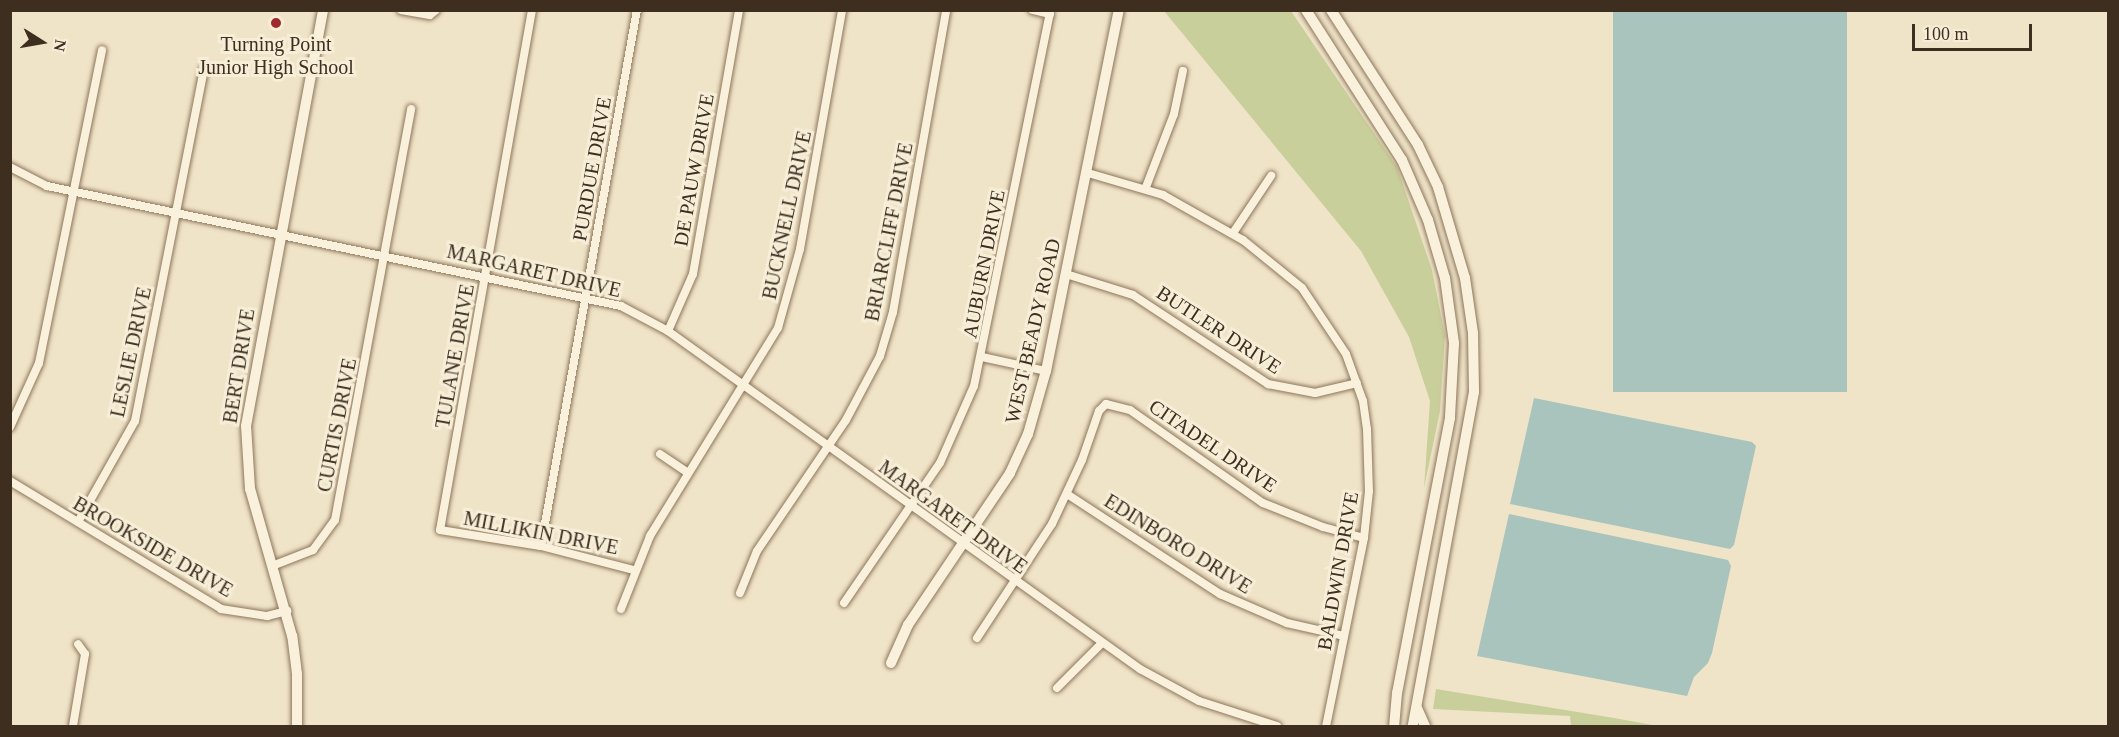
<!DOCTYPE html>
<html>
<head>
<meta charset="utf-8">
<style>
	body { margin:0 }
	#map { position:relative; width:2119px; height:737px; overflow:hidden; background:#f0e4c8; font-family:"Times New Roman",serif }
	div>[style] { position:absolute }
	.green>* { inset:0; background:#c9cf9b }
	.water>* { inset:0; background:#a9c4bc; transform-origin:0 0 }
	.roads { filter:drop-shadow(0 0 2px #8d765c) drop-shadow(0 0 2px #8d765c) }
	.street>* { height:8px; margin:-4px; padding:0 4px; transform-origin:4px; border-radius:4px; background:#faf1dc }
	.secondary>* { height:10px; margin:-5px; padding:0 5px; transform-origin:5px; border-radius:5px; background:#faf1dc }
	.dots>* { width:16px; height:16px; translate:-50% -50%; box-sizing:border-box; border:3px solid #f7eed8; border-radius:50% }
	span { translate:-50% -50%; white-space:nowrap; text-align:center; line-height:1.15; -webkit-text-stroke:6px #f7eed8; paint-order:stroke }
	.poi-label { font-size:20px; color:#3d2e20 }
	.street-label { font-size:20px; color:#3d2e20 }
	.frame { position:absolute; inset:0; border:12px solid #3d2e20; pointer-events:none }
	.north { position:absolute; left:12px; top:12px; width:60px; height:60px; -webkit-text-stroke:4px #f7eed8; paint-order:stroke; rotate:101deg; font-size:16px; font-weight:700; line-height:24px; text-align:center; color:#3d2e20 }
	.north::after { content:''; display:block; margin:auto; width:21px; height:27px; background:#3d2e20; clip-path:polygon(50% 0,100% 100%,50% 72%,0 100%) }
	.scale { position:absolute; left:1912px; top:24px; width:120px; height:27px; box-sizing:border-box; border:3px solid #3d2e20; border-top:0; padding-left:8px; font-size:18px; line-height:21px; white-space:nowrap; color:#3d2e20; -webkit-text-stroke:4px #f7eed8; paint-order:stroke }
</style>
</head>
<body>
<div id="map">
	<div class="green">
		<i style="clip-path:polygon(1164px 11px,1291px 11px,1397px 167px,1432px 270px,1445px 336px,1440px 411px,1424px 488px,1430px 401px,1409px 337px,1361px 251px)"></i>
		<i style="clip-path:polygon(1436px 689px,1614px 718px,1658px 726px,1571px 726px,1570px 716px,1433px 709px)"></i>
	</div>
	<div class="water">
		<i style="left:1613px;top:11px;width:234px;height:381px"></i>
		<i style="clip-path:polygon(1534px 398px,1752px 442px,1756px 446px,1734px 545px,1730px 549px,1510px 504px)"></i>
		<i style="clip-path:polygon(1509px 514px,1728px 560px,1731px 566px,1712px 653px,1708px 663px,1694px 677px,1687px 696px,1477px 656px)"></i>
	</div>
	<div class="roads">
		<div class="street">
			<i style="left:401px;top:10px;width:29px;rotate:10deg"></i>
			<i style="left:430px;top:15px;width:8px;rotate:-40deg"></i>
			<i style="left:532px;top:10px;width:528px;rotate:100.03deg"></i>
			<i style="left:440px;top:530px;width:102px;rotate:9deg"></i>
			<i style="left:541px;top:546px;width:96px;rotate:14.5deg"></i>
			<i style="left:10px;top:167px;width:42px;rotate:27.2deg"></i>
			<i style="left:47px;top:186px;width:586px;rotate:11.81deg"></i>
			<i style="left:621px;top:306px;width:53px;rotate:28deg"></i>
			<i style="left:668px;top:331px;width:581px;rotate:35.61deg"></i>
			<i style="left:1140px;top:669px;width:67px;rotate:28.5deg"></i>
			<i style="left:1199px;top:701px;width:82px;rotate:17.8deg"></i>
			<i style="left:1088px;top:173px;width:78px;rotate:16.3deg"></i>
			<i style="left:1163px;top:195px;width:92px;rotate:29.4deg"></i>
			<i style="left:1243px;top:240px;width:76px;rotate:39.1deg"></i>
			<i style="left:1302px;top:288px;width:79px;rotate:56.3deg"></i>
			<i style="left:1346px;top:354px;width:50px;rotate:70.1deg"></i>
			<i style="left:1363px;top:401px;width:28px;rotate:82deg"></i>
			<i style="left:1367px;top:429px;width:62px;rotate:88.2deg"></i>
			<i style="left:1369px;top:491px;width:47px;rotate:96.1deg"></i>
			<i style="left:1364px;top:538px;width:192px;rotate:101.4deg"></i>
			<i style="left:1146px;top:187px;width:78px;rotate:-69deg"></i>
			<i style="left:1174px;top:114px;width:44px;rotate:-78.2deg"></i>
			<i style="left:1233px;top:233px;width:69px;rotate:-56.3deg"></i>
			<i style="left:1066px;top:274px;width:70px;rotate:17.4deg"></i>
			<i style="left:1133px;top:295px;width:162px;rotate:33.4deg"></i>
			<i style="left:1268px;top:384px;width:48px;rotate:10.8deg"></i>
			<i style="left:1315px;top:393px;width:43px;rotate:-13.4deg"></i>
			<i style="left:668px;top:331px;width:62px;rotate:-66.3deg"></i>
			<i style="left:693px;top:274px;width:268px;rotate:-80.1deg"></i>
			<i style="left:982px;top:357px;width:66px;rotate:12.3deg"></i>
			<i style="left:10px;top:427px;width:70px;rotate:-65.6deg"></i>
			<i style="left:39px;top:363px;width:319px;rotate:-78.6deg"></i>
			<i style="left:660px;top:454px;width:32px;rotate:34deg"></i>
			<i style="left:10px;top:481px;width:247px;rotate:31.2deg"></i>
			<i style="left:221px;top:609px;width:47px;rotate:8.7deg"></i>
			<i style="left:267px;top:616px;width:21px;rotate:-14deg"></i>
			<i style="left:1067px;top:494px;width:183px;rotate:33.2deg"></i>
			<i style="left:1220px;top:594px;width:73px;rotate:23.4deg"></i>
			<i style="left:1287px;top:623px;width:58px;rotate:12.8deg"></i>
			<i style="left:78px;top:522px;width:116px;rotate:-60.6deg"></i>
			<i style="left:135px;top:421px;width:359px;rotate:-78.9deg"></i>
			<i style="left:541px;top:546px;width:545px;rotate:-79.85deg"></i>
			<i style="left:272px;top:566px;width:44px;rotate:-21.3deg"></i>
			<i style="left:313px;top:550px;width:37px;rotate:-54deg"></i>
			<i style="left:335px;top:520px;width:418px;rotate:-79.5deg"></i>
			<i style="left:740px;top:593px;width:45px;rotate:-68deg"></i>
			<i style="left:757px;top:551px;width:158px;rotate:-55.8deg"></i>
			<i style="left:846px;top:420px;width:72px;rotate:-62deg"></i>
			<i style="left:880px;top:356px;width:46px;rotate:-73.5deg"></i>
			<i style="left:893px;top:312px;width:307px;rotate:-80deg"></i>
			<i style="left:844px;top:603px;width:170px;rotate:-55.6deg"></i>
			<i style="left:940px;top:463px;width:84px;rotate:-66.2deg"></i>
			<i style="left:974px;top:386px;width:380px;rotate:-78.5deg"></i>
			<i style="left:1050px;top:14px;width:18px;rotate:-167deg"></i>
			<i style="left:621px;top:609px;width:79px;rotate:-68.3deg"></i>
			<i style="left:650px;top:536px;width:244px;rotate:-58.4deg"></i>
			<i style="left:778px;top:328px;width:82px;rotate:-74.4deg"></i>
			<i style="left:800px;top:249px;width:243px;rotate:-80deg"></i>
			<i style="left:977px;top:638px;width:136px;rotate:-56.7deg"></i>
			<i style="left:1052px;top:524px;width:71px;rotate:-64.9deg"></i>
			<i style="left:1082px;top:460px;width:52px;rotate:-70.9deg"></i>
			<i style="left:1099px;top:411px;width:10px;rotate:-45deg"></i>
			<i style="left:1106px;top:404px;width:25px;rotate:14deg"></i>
			<i style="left:1130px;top:410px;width:162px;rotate:35deg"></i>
			<i style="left:1263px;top:503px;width:65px;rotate:21.8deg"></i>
			<i style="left:1323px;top:527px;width:42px;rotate:15deg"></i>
			<i style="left:1057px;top:688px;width:62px;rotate:-45deg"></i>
			<i style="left:73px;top:726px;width:73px;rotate:-80.5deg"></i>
			<i style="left:85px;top:654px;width:12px;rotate:-125deg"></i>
		</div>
		<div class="secondary">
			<i style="left:1306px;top:10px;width:178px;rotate:57.4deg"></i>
			<i style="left:1402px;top:160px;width:65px;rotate:66.6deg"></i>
			<i style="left:1428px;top:220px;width:60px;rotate:73.7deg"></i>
			<i style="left:1445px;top:278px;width:66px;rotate:82.1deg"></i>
			<i style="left:1454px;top:343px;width:75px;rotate:93.1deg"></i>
			<i style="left:1450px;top:418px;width:280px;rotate:100.9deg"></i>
			<i style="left:1397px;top:693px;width:33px;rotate:95deg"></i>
			<i style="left:1331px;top:10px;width:161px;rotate:57.2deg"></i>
			<i style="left:1418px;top:145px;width:47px;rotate:64.5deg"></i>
			<i style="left:1438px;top:187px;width:95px;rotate:73.5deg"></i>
			<i style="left:1465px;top:278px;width:56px;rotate:81.7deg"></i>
			<i style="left:1473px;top:333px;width:59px;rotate:89deg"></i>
			<i style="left:1474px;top:392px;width:340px;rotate:100.4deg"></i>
			<i style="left:891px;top:663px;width:42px;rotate:-65.9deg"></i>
			<i style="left:908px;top:625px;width:183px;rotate:-56.1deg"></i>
			<i style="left:1010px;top:473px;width:43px;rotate:-65.2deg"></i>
			<i style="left:1028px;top:434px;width:66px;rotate:-74.1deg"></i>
			<i style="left:1046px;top:371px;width:368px;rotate:-78.6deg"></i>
			<i style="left:1417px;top:708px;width:20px;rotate:66deg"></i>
			<i style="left:297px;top:726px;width:52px;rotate:-90deg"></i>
			<i style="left:297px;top:674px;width:38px;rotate:-97deg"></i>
			<i style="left:292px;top:636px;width:153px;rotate:-105.9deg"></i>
			<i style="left:250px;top:489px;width:63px;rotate:-93.6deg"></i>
			<i style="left:246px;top:426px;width:423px;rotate:-79.5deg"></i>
		</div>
	</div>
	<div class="dots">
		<i style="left:276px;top:23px;background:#9e2a2b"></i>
	</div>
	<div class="poi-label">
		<span style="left:276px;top:56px">Turning Point<br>Junior High School</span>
	</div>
	<div class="street-label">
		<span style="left:592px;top:169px;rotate:-80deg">PURDUE DRIVE</span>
		<span style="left:694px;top:170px;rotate:-80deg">DE PAUW DRIVE</span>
		<span style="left:787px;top:215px;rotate:-78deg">BUCKNELL DRIVE</span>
		<span style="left:889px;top:232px;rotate:-79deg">BRIARCLIFF DRIVE</span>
		<span style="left:984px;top:264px;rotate:-79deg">AUBURN DRIVE</span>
		<span style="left:534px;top:271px;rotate:13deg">MARGARET DRIVE</span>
		<span style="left:1219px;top:330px;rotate:33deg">BUTLER DRIVE</span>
		<span style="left:1033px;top:331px;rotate:-77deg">WEST BEADY ROAD</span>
		<span style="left:131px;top:352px;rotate:-78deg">LESLIE DRIVE</span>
		<span style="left:455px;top:356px;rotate:-80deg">TULANE DRIVE</span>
		<span style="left:239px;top:366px;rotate:-81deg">BERT DRIVE</span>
		<span style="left:337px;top:425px;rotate:-79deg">CURTIS DRIVE</span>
		<span style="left:1213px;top:446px;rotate:34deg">CITADEL DRIVE</span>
		<span style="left:953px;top:517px;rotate:36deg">MARGARET DRIVE</span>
		<span style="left:541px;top:533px;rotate:11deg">MILLIKIN DRIVE</span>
		<span style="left:1178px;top:544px;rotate:32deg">EDINBORO DRIVE</span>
		<span style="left:153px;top:547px;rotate:30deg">BROOKSIDE DRIVE</span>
		<span style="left:1338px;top:571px;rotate:-80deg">BALDWIN DRIVE</span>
	</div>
	<div class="frame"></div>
	<div class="north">N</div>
	<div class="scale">100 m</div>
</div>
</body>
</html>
